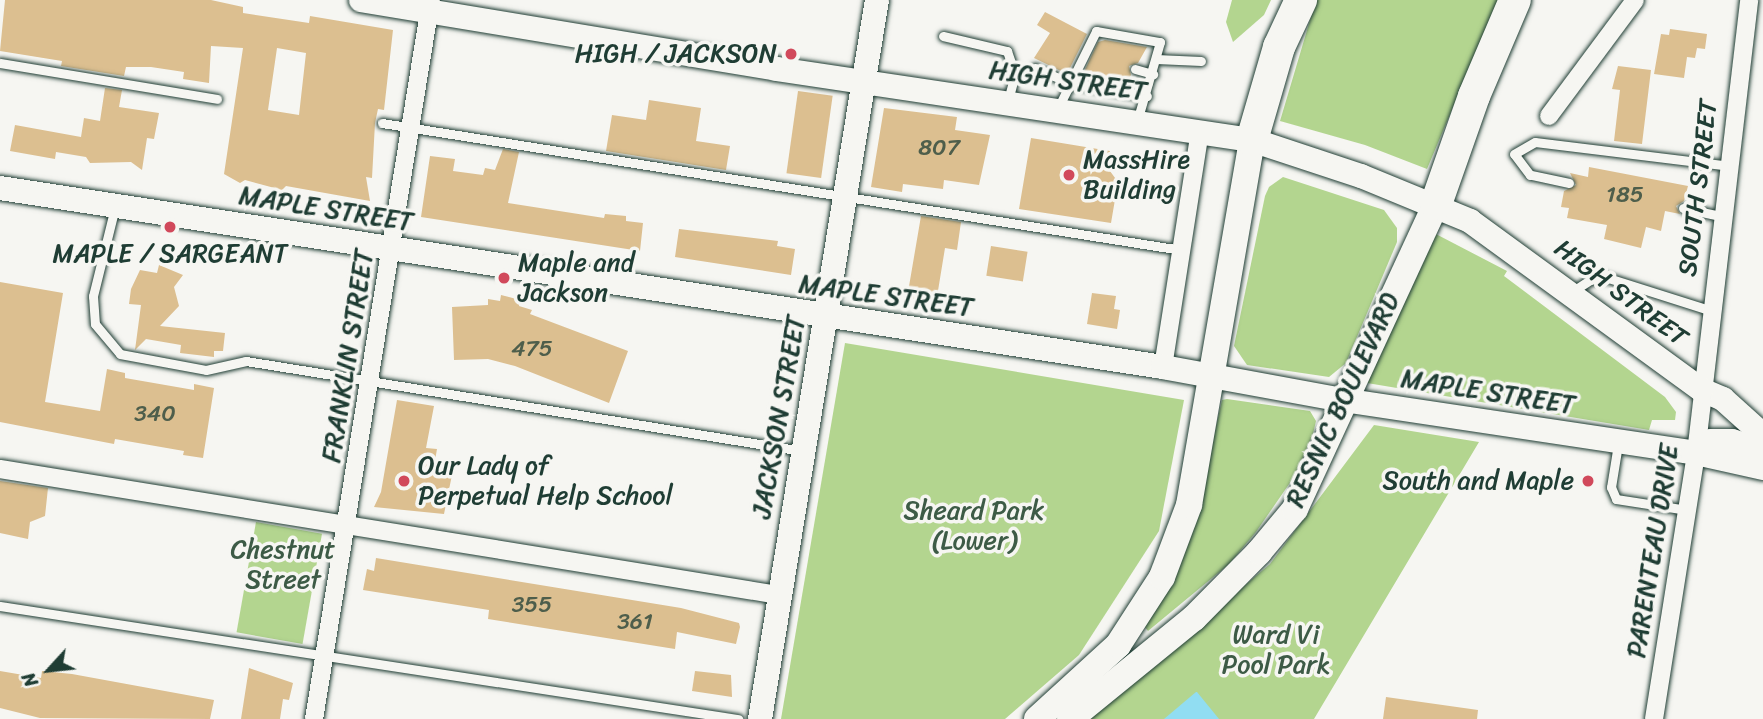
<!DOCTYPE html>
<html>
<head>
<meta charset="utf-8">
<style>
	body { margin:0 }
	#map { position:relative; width:1763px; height:719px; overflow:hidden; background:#f6f6f2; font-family:Sriracha,sans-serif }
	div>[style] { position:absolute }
	.green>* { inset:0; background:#b3d58f; transform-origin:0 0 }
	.water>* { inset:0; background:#91ddf2 }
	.building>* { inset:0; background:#dcbf90; transform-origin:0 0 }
	.roads { filter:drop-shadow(0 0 2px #1f3d34) drop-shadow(0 0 2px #1f3d34) }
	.lane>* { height:9px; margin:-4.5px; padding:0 4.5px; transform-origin:4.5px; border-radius:4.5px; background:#f6f6f2 }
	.street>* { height:18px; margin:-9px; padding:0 9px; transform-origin:9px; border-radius:9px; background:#f6f6f2 }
	.secondary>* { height:24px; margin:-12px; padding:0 12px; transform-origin:12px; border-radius:12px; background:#f6f6f2 }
	.primary>* { height:26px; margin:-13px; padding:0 13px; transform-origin:13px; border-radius:13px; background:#f6f6f2 }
	.highway>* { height:32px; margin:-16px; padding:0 16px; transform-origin:16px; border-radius:16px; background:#f6f6f2 }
	.dots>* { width:19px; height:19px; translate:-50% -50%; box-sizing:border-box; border:4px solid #f6f6f2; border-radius:50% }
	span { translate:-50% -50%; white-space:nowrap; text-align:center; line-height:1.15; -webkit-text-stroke:7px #f6f6f2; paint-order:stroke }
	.number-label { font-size:23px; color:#4e5e4b }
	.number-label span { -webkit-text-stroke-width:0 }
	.poi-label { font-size:26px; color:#1f3d34 }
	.right { translate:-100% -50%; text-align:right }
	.left { translate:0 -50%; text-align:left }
	.street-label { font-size:26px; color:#1f3d34 }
	.park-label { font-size:26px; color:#3d5b46 }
	.north { position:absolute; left:14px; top:635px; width:70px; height:70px; -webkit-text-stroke:5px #f6f6f2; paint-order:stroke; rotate:243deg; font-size:19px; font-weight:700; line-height:28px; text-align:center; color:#1f3d34 }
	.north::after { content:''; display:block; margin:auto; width:24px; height:32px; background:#1f3d34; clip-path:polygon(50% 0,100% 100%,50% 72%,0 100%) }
</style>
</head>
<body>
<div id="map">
	<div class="green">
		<i style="clip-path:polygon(1232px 0,1271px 0,1264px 15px,1233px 42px,1226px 22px)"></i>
		<i style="clip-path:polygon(1316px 0,1498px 0,1427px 169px,1365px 145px,1280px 121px)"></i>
		<i style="clip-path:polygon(1283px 177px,1384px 210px,1397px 228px,1397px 242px,1346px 363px,1329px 377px,1247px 365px,1234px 346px,1265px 196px,1269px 187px)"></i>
		<i style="clip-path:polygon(1432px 232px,1507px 271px,1504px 276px,1665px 397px,1676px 412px,1675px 420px,1652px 420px,1649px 430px,1367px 383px)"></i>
		<i style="clip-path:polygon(845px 343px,1184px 400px,1159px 531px,1079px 655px,1005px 719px,781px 719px)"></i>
		<i style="clip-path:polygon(1227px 399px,1310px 411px,1316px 421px,1313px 434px,1296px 474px,1256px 532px,1229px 564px,1148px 631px,1144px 626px,1202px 489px,1222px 400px)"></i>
		<i style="clip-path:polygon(1374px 425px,1479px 442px,1314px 719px,1087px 719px,1270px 564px)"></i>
		<i style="left:256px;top:522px;width:67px;height:112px;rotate:10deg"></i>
	</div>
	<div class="water">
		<i style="clip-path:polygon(1197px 692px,1219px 719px,1164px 719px,1196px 692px)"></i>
	</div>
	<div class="building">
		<i style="clip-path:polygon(evenodd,5px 0,211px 0,243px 7px,243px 13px,309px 23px,310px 16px,393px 30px,384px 110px,378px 109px,375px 123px,372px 178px,366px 177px,370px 201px,286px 186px,282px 190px,245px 180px,240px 183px,224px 174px,243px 48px,211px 46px,209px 83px,183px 79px,184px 72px,151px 67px,126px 67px,124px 76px,61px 66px,62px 61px,0 51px,5px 0,277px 48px,306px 53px,299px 115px,268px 110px,277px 48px)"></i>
		<i style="clip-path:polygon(1045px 12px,1087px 34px,1067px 74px,1034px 58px,1050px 33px,1037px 25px)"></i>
		<i style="clip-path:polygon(1670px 29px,1707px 34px,1705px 49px,1697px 48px,1695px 58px,1687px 57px,1684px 78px,1654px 74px,1661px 34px,1669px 35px)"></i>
		<i style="clip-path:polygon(1105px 40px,1147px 47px,1138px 63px,1129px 66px,1131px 75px,1125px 85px,1081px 78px,1098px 42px)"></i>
		<i style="clip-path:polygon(1618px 66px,1651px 70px,1642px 144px,1614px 141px,1620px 90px,1612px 89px)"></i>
		<i style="clip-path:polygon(105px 88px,122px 90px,119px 107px,159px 113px,154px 139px,147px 138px,142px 170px,131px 162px,90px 163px,86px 157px,56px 152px,55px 159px,10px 151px,15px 125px,81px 137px,84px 118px,100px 121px)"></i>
		<i style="left:798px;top:91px;width:35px;height:83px;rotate:8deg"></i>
		<i style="clip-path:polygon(649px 100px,701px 108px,696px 141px,730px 146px,726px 170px,606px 151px,612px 115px,646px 120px)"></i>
		<i style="clip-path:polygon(884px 108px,957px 117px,955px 130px,990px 135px,979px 185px,944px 180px,943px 189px,903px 184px,902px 192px,871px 187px)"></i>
		<i style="clip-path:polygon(1031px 138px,1110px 151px,1107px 167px,1118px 182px,1111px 223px,1019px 209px)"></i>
		<i style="clip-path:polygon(503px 149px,519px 152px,508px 203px,604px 218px,605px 214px,626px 216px,626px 221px,643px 223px,640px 251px,421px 217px,430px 156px,455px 159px,453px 171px,483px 175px,485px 168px,495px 170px)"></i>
		<i style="clip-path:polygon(1589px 167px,1688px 186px,1684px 201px,1676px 206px,1680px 214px,1665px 211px,1661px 231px,1646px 227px,1641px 248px,1604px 239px,1607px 225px,1567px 218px,1569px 208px,1561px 207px,1564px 191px,1576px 185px,1570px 173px,1588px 177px)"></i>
		<i style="clip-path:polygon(921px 216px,961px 222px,957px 250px,945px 248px,936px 303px,907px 298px)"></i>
		<i style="clip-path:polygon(679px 229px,778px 241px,777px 246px,795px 249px,791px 275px,675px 257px)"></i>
		<i style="left:991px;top:246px;width:37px;height:30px;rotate:9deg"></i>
		<i style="clip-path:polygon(159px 265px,183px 275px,174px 287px,179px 306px,160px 326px,225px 333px,223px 351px,214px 351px,214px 357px,180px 353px,181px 345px,146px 339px,135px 350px,141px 305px,129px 304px,131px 289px,140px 270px,157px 273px)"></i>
		<i style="clip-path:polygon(0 282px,63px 293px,45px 402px,100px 411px,107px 369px,125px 373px,125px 378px,194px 390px,194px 384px,214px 388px,203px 458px,183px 455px,184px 451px,115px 439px,114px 444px,0 422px)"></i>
		<i style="clip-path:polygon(1092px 293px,1116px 296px,1114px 309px,1120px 310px,1117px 329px,1087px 324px)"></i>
		<i style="clip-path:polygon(501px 295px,520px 300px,519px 306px,532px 310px,530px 314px,628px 351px,609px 403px,515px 366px,488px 359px,454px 360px,452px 307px,488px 305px,488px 299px,500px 301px)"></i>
		<i style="clip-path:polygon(397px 400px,434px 406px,426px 448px,437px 449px,433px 472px,452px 475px,444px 514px,374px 507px,381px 492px)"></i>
		<i style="clip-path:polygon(0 481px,48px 488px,45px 516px,30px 522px,28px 539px,0 533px)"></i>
		<i style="clip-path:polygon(376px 558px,681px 608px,739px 623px,740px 627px,736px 644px,677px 632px,675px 649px,488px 619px,489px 610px,363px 590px,367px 569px,374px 571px)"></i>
		<i style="clip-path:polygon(249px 668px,293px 683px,289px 700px,283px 699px,280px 719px,241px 719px)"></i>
		<i style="clip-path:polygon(0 671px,41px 678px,42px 671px,72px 674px,214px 700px,210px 719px,40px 718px,0 708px)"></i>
		<i style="clip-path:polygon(695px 671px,731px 675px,732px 697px,692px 691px)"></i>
		<i style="clip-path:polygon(1386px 697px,1478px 710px,1477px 719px,1383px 719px)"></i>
	</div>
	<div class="roads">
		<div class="lane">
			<i style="left:943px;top:36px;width:66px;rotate:13.2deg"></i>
			<i style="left:1007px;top:51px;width:24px;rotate:71deg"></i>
			<i style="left:1015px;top:74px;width:28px;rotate:105deg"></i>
			<i style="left:1156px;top:59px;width:45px;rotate:2.5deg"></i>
			<i style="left:0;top:63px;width:220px;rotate:9.4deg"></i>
			<i style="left:1035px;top:68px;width:38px;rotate:23deg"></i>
			<i style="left:1070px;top:83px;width:78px;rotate:9.6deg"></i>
			<i style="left:1135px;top:69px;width:19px;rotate:16deg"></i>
			<i style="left:1058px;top:108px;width:86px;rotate:-63.7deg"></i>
			<i style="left:1096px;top:31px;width:65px;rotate:9.8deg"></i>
			<i style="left:1160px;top:42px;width:82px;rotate:106.2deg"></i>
			<i style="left:382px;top:123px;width:809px;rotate:9.03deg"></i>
			<i style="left:1569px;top:183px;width:40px;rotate:-168deg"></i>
			<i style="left:1530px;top:175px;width:26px;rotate:-127deg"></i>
			<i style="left:1514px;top:154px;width:24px;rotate:-30deg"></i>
			<i style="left:1535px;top:142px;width:197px;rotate:7deg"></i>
			<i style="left:115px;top:207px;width:92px;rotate:103.9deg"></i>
			<i style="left:93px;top:296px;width:28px;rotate:86deg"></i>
			<i style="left:95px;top:324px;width:39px;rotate:50deg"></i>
			<i style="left:120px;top:354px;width:87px;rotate:10.5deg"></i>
			<i style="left:206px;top:370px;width:41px;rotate:-12.7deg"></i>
			<i style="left:246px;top:361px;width:563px;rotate:9.19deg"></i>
			<i style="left:1683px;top:208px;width:43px;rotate:12.1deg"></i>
			<i style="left:1573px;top:291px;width:20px;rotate:-33deg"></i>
			<i style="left:1590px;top:280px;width:15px;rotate:-11deg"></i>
			<i style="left:1605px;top:277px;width:112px;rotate:17.6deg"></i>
			<i style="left:1618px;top:444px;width:44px;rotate:99.2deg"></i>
			<i style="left:1611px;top:487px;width:13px;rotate:67deg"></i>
			<i style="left:1616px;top:499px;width:72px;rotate:8.8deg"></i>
			<i style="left:0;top:606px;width:747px;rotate:8.71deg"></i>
		</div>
		<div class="street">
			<i style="left:1549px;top:116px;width:144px;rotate:-53.4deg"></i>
			<i style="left:1163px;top:367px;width:239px;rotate:-81.1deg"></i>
			<i style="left:0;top:469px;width:789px;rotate:9.19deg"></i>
			<i style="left:314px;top:719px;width:728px;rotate:-80.76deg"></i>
			<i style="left:1654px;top:719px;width:269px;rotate:-81deg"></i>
			<i style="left:1696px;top:453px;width:456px;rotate:-83.3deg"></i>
		</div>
		<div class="secondary">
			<i style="left:361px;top:0;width:421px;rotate:9.4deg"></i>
			<i style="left:776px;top:69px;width:481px;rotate:8.5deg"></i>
			<i style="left:1252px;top:140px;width:115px;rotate:18.3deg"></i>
			<i style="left:1361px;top:176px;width:118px;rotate:22.4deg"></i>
			<i style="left:1470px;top:221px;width:287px;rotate:36.1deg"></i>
			<i style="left:1702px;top:390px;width:23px;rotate:23deg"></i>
			<i style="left:1723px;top:399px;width:54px;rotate:42deg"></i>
			<i style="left:0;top:188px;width:1177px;rotate:8.75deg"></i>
			<i style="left:1163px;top:367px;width:183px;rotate:10.4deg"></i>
			<i style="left:1343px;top:400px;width:357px;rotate:8.5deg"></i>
			<i style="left:1696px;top:453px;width:69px;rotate:12.6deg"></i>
			<i style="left:1696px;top:453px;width:19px;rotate:-39deg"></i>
			<i style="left:1711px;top:441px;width:21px"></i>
			<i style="left:1732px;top:441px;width:33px;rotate:18deg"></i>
			<i style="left:760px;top:719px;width:728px;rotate:-80.76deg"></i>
		</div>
		<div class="primary">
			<i style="left:1037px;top:719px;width:110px;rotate:-42.4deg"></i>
			<i style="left:1118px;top:645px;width:81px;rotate:-57.1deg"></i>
			<i style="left:1162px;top:577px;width:77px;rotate:-69.4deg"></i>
			<i style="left:1189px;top:505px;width:370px;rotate:-80.2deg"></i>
			<i style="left:1070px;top:719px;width:160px;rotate:-39.2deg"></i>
			<i style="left:1194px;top:618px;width:93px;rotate:-45.4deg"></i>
			<i style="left:1259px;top:552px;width:56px;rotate:-50.1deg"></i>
			<i style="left:1295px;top:509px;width:336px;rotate:-65.2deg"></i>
		</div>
		<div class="highway">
			<i style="left:1252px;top:140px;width:97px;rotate:-73.8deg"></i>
			<i style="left:1279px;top:47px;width:52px;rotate:-64.9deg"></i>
			<i style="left:1436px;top:204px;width:114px;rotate:-70.6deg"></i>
			<i style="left:1474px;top:96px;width:104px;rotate:-66.9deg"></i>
		</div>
	</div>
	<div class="dots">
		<i style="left:791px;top:54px;background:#d1495b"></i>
		<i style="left:1069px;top:175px;background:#d1495b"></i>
		<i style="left:170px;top:227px;background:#d1495b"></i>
		<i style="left:504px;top:278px;background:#d1495b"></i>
		<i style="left:404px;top:481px;background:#d1495b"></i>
		<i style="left:1588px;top:481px;background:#d1495b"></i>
	</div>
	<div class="number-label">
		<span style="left:939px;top:148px">807</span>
		<span style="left:1625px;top:195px">185</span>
		<span style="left:532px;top:349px">475</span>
		<span style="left:155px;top:414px">340</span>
		<span style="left:532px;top:605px">355</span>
		<span style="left:635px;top:622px">361</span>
	</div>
	<div class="poi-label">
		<span class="right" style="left:777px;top:54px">HIGH / JACKSON</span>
		<span class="left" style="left:1083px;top:175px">MassHire<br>Building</span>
		<span style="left:170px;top:254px">MAPLE / SARGEANT</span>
		<span class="left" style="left:518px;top:278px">Maple and<br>Jackson</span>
		<span class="left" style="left:418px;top:481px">Our Lady of<br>Perpetual Help School</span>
		<span class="right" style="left:1574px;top:481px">South and Maple</span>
	</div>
	<div class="street-label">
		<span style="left:1068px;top:81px;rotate:8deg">HIGH STREET</span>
		<span style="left:1698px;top:188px;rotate:-83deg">SOUTH STREET</span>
		<span style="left:326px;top:209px;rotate:9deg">MAPLE STREET</span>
		<span style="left:1621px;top:293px;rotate:37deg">HIGH STREET</span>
		<span style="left:886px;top:296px;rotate:8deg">MAPLE STREET</span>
		<span style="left:348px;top:356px;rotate:-81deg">FRANKLIN STREET</span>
		<span style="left:1488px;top:392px;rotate:9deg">MAPLE STREET</span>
		<span style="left:1343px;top:400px;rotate:-65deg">RESNIC BOULEVARD</span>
		<span style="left:779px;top:417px;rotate:-80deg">JACKSON STREET</span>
		<span style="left:1653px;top:551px;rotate:-81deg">PARENTEAU DRIVE</span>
	</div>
	<div class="park-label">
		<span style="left:974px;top:526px">Sheard Park<br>(Lower)</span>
		<span style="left:283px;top:565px">Chestnut<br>Street</span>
		<span style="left:1276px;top:650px">Ward Vi<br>Pool Park</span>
	</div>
	<div class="north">N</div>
</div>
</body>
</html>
